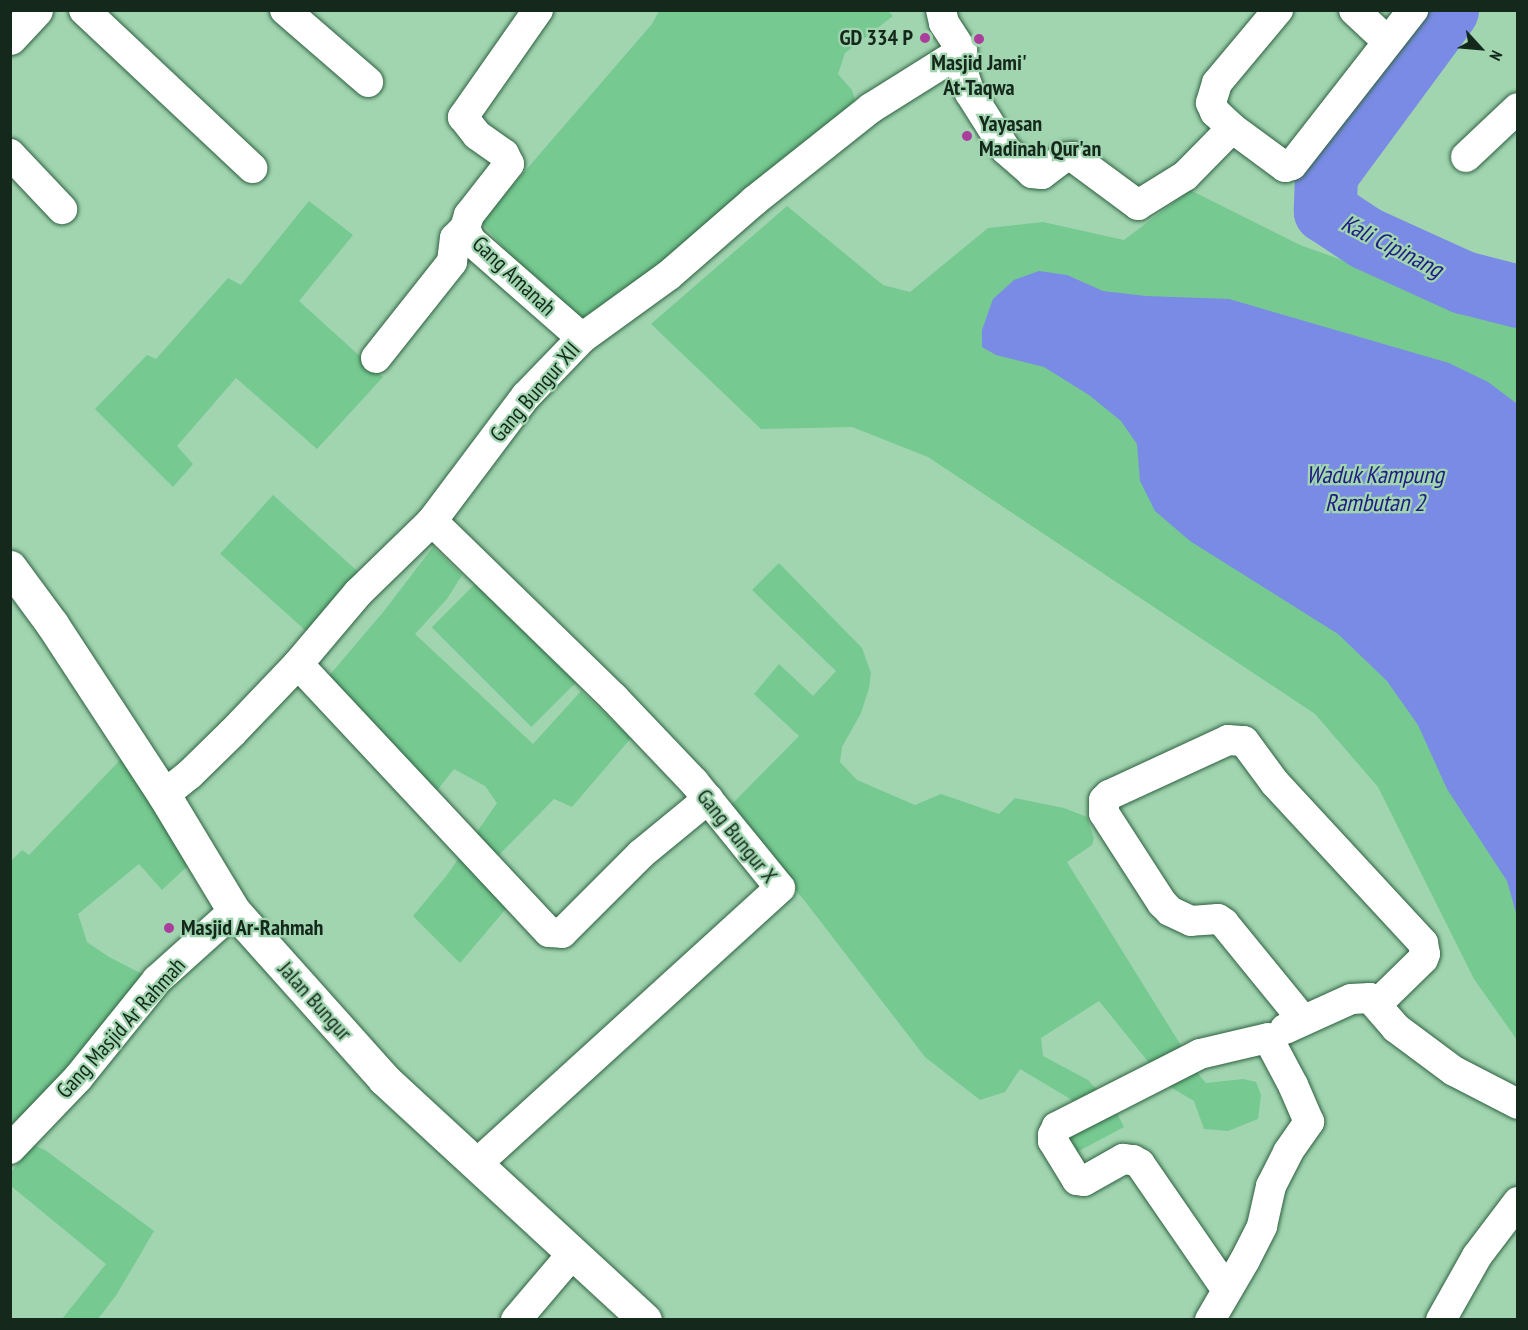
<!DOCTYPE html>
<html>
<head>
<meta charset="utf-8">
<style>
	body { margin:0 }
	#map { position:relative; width:1528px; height:1330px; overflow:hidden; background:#a1d5b0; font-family:"PT Sans Narrow",sans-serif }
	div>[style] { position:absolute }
	.green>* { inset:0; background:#76c991; transform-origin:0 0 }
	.water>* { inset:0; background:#798be5 }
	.river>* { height:63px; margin:-31.5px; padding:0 31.5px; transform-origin:31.5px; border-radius:31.5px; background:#798be5 }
	.roads { filter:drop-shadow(0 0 2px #2f6040) drop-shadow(0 0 2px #2f6040) }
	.minor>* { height:30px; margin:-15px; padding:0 15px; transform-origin:15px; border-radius:15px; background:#fff }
	.tertiary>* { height:33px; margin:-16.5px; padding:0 16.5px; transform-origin:16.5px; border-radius:16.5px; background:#fff }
	.dots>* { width:16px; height:16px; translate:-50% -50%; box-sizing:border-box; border:3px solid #a1d5b0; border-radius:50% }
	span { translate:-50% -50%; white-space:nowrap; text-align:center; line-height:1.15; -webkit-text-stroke:4.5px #a1d5b0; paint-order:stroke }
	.poi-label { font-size:22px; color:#14291b; font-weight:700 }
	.right { translate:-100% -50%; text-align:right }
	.left { translate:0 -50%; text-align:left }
	.street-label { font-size:22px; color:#14291b }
	.water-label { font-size:24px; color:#201c84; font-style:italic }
	.frame { position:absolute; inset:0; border:12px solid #14291b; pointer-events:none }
	.north { position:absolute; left:1450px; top:18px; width:60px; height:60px; -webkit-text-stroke:4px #a1d5b0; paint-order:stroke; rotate:116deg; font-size:16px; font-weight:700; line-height:24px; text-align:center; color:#14291b }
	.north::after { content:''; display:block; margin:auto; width:21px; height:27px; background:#14291b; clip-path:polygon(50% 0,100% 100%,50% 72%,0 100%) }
</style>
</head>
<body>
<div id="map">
	<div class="green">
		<i style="clip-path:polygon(887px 10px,893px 16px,845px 53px,838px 74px,852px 90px,855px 100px,850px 109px,616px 303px,585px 323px,567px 319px,481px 222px,652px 24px,659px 11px)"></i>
		<i style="clip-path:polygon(1190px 190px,1300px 245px,1499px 316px,1517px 328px,1517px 1040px,1474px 979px,1378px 787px,1315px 714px,928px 457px,852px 427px,761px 429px,651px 324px,787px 206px,883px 285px,910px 292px,988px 228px,1043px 222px,1124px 240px)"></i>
		<i style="clip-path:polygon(309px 201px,353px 235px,299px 301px,383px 377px,317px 449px,236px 378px,177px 446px,193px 464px,173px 487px,95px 409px,147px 355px,156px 359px,228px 278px,241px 285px)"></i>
		<i style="left:273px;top:495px;width:125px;height:79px;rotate:42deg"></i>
		<i style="clip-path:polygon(433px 547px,462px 575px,447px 599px,415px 634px,533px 744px,581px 691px,631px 738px,572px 807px,554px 799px,490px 864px,516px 897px,460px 963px,413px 916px,447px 875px,497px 803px,485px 786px,454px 769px,419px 813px,311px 697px,384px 611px)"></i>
		<i style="clip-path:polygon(779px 563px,862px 648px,871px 673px,869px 688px,861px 713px,842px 747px,840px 762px,857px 780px,915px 805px,941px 794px,999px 814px,1015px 798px,1064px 808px,1087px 817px,1094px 838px,1092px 845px,1067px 862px,1200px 1076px,1206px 1083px,1243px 1079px,1256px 1082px,1261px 1095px,1258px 1119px,1228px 1131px,1204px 1129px,1194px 1101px,1167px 1085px,1099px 1001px,1041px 1038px,1043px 1056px,1088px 1080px,1116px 1111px,1124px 1127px,1077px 1152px,1057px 1145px,1082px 1106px,1020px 1069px,1005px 1092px,980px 1100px,925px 1057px,804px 900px,727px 809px,799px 736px,754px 694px,779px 664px,813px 696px,836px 671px,752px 590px)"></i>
		<i style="left:477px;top:582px;width:141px;height:64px;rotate:45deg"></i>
		<i style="clip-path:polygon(123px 757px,194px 860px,162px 890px,139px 864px,78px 914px,87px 942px,109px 957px,152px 979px,10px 1130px,10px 862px,22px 850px,29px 855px)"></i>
		<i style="clip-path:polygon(33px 1145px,45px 1150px,154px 1231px,117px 1294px,98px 1319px,62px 1319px,106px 1264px,11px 1186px,10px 1173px)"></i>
	</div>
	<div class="water">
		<i style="clip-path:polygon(1039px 271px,1067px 275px,1103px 291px,1146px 296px,1229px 299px,1449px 363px,1488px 382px,1516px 403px,1517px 916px,1507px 881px,1447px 789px,1418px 725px,1387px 681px,1338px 634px,1190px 541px,1155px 511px,1140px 481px,1137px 444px,1121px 421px,1089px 395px,1044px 367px,996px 355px,982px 347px,982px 330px,993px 299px,1014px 280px)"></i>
	</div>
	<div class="river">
		<i style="left:1447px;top:10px;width:204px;rotate:126.4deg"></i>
		<i style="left:1326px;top:174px;width:37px;rotate:92deg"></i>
		<i style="left:1325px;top:211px;width:49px;rotate:33.4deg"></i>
		<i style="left:1366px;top:238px;width:107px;rotate:24.4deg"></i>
		<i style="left:1463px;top:282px;width:57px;rotate:14.3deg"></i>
	</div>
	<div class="roads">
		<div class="minor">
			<i style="left:84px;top:10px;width:231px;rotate:43.2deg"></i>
			<i style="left:285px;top:10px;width:110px;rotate:40.9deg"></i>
			<i style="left:538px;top:10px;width:131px;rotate:125deg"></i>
			<i style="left:463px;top:117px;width:23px;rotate:52deg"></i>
			<i style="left:477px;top:135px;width:33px;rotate:35deg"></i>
			<i style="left:504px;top:154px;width:11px;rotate:63deg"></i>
			<i style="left:509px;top:164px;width:65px;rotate:128.1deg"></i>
			<i style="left:469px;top:215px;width:14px;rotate:107deg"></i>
			<i style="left:465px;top:228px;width:13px;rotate:67deg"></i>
			<i style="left:470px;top:240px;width:149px;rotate:41.2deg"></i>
			<i style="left:941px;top:10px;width:13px;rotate:77deg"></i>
			<i style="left:944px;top:23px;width:33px;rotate:57deg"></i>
			<i style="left:962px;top:51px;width:25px;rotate:85deg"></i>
			<i style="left:964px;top:76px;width:18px;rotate:71deg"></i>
			<i style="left:970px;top:93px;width:67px;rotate:57.7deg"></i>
			<i style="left:1006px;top:150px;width:35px;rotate:41deg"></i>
			<i style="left:1032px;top:173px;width:10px;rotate:6deg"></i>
			<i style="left:1042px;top:174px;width:26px;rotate:-37deg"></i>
			<i style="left:1063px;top:158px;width:10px;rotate:-6deg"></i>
			<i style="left:1073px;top:157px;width:81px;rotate:36.4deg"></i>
			<i style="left:1138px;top:205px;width:55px;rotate:-31.7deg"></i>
			<i style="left:1185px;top:176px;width:67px;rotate:-45.6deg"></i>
			<i style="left:1278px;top:10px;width:95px;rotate:129.9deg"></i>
			<i style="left:1217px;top:83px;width:21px;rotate:107deg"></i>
			<i style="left:1211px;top:103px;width:10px;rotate:66deg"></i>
			<i style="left:1215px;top:112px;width:23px;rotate:43deg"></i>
			<i style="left:1232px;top:128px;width:66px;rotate:36.3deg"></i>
			<i style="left:1285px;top:167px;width:7px;rotate:-16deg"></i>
			<i style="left:1292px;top:165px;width:197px;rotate:-52deg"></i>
			<i style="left:1354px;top:10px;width:45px;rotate:43.2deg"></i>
			<i style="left:10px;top:154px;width:76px;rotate:46.6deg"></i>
			<i style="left:1466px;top:157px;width:71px;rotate:-43.3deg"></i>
			<i style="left:376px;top:358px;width:122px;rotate:-51.6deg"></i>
			<i style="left:452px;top:262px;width:24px;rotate:-83deg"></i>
			<i style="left:455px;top:238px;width:14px;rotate:-45deg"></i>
			<i style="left:432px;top:521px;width:254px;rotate:44.2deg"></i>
			<i style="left:614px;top:698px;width:116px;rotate:46.4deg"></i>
			<i style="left:694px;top:782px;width:136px;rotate:50.9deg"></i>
			<i style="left:780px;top:888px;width:408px;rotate:137.7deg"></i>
			<i style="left:298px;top:664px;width:367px;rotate:46.9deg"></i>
			<i style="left:549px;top:932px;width:13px;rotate:4deg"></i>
			<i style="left:562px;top:933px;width:112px;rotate:-45deg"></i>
			<i style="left:641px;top:854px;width:87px;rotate:-39.4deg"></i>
			<i style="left:164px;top:795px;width:32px;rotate:-39deg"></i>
			<i style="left:189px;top:775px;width:60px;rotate:-44.3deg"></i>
			<i style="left:232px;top:733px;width:95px;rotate:-46.3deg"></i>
			<i style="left:298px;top:664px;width:93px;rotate:-49.8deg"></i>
			<i style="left:358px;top:593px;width:103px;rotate:-44.2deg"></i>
			<i style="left:432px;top:521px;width:156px;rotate:-53.1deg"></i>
			<i style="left:526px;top:396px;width:81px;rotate:-46deg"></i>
			<i style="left:582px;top:338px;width:107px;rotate:-35.9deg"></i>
			<i style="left:669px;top:275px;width:113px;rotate:-41deg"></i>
			<i style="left:754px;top:201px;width:149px;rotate:-38.5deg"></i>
			<i style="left:871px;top:108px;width:107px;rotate:-32.1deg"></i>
			<i style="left:1303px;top:1020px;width:125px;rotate:-129.2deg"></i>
			<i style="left:1224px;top:923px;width:7px;rotate:-146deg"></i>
			<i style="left:1218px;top:919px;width:27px;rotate:176deg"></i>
			<i style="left:1191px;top:921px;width:23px;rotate:-155deg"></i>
			<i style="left:1170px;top:911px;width:11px;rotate:-135deg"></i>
			<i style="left:1162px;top:903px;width:107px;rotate:-122.8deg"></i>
			<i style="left:1104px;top:813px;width:13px;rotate:-90deg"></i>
			<i style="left:1104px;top:800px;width:7px;rotate:-45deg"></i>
			<i style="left:1109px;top:795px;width:131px;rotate:-24.8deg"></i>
			<i style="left:1228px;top:740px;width:16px;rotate:4deg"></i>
			<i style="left:1244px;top:741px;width:52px;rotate:53.6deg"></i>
			<i style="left:1275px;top:783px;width:218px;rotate:47.2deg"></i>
			<i style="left:1423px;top:943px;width:11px;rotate:80deg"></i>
			<i style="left:1425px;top:954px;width:5px;rotate:112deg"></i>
			<i style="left:1423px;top:959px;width:63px;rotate:135.6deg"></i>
			<i style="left:1285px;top:1029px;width:72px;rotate:-24.4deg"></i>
			<i style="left:1351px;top:999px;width:19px;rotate:-3deg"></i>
			<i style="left:1370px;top:998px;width:40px;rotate:49deg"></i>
			<i style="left:1396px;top:1028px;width:72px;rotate:36.6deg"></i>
			<i style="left:1454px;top:1071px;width:72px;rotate:27.3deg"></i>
			<i style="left:10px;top:1149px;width:98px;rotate:-46.2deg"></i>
			<i style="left:78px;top:1078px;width:126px;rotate:-51.1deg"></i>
			<i style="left:157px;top:980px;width:103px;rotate:-41.9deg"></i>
			<i style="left:516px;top:1320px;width:88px;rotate:-49.6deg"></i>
			<i style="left:1210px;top:1320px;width:69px;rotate:-59.7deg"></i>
			<i style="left:1245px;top:1260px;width:38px;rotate:-63deg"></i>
			<i style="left:1262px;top:1226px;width:41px;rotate:-77.3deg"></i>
			<i style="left:1271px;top:1186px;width:38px;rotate:-63deg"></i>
			<i style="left:1288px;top:1152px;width:37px;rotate:-55deg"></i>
			<i style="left:1309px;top:1122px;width:40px;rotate:-113.4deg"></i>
			<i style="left:1293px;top:1085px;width:53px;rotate:-118deg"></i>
			<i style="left:1268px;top:1038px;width:70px;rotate:166.8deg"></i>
			<i style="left:1200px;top:1054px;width:161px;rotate:153deg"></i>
			<i style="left:1057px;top:1127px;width:9px;rotate:117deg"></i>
			<i style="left:1053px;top:1135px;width:6px;rotate:90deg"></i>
			<i style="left:1053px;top:1141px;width:46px;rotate:58.4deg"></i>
			<i style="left:1077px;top:1180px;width:7px;rotate:8deg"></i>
			<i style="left:1084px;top:1181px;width:45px;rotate:-29.4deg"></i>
			<i style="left:1123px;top:1159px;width:10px;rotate:6deg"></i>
			<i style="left:1133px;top:1160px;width:8px;rotate:30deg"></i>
			<i style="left:1140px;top:1164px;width:153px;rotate:55.4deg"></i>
			<i style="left:1441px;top:1320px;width:73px;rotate:-60.6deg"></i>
			<i style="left:1477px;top:1256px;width:68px;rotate:-52.8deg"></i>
		</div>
		<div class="tertiary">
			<i style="left:10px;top:38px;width:38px;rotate:-47deg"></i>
			<i style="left:10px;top:567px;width:71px;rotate:53.6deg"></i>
			<i style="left:52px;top:624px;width:204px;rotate:56.8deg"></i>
			<i style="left:164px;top:795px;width:135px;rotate:58.9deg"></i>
			<i style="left:234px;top:911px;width:225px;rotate:48.2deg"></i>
			<i style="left:384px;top:1079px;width:355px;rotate:42.7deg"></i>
		</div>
	</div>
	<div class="dots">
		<i style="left:925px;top:38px;background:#ab3d9c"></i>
		<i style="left:979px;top:39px;background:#ab3d9c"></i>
		<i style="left:967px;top:136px;background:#ab3d9c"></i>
		<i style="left:169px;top:928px;background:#ab3d9c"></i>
	</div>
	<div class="poi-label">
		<span class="right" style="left:913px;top:38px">GD 334 P</span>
		<span style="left:979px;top:75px">Masjid Jami'<br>At-Taqwa</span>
		<span class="left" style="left:979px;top:136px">Yayasan<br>Madinah Qur'an</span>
		<span class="left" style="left:181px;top:928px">Masjid Ar-Rahmah</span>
	</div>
	<div class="street-label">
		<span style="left:514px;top:276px;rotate:43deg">Gang Amanah</span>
		<span style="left:535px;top:392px;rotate:-49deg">Gang Bungur XII</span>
		<span style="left:737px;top:836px;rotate:51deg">Gang Bungur X</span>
		<span style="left:315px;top:1001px;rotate:48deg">Jalan Bungur</span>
		<span style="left:121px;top:1028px;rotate:-48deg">Gang Masjid Ar Rahmah</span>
	</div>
	<div class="water-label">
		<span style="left:1392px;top:246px;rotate:27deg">Kali Cipinang</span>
		<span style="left:1375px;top:489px">Waduk Kampung<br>Rambutan 2</span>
	</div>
	<div class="frame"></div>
	<div class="north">N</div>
</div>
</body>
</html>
